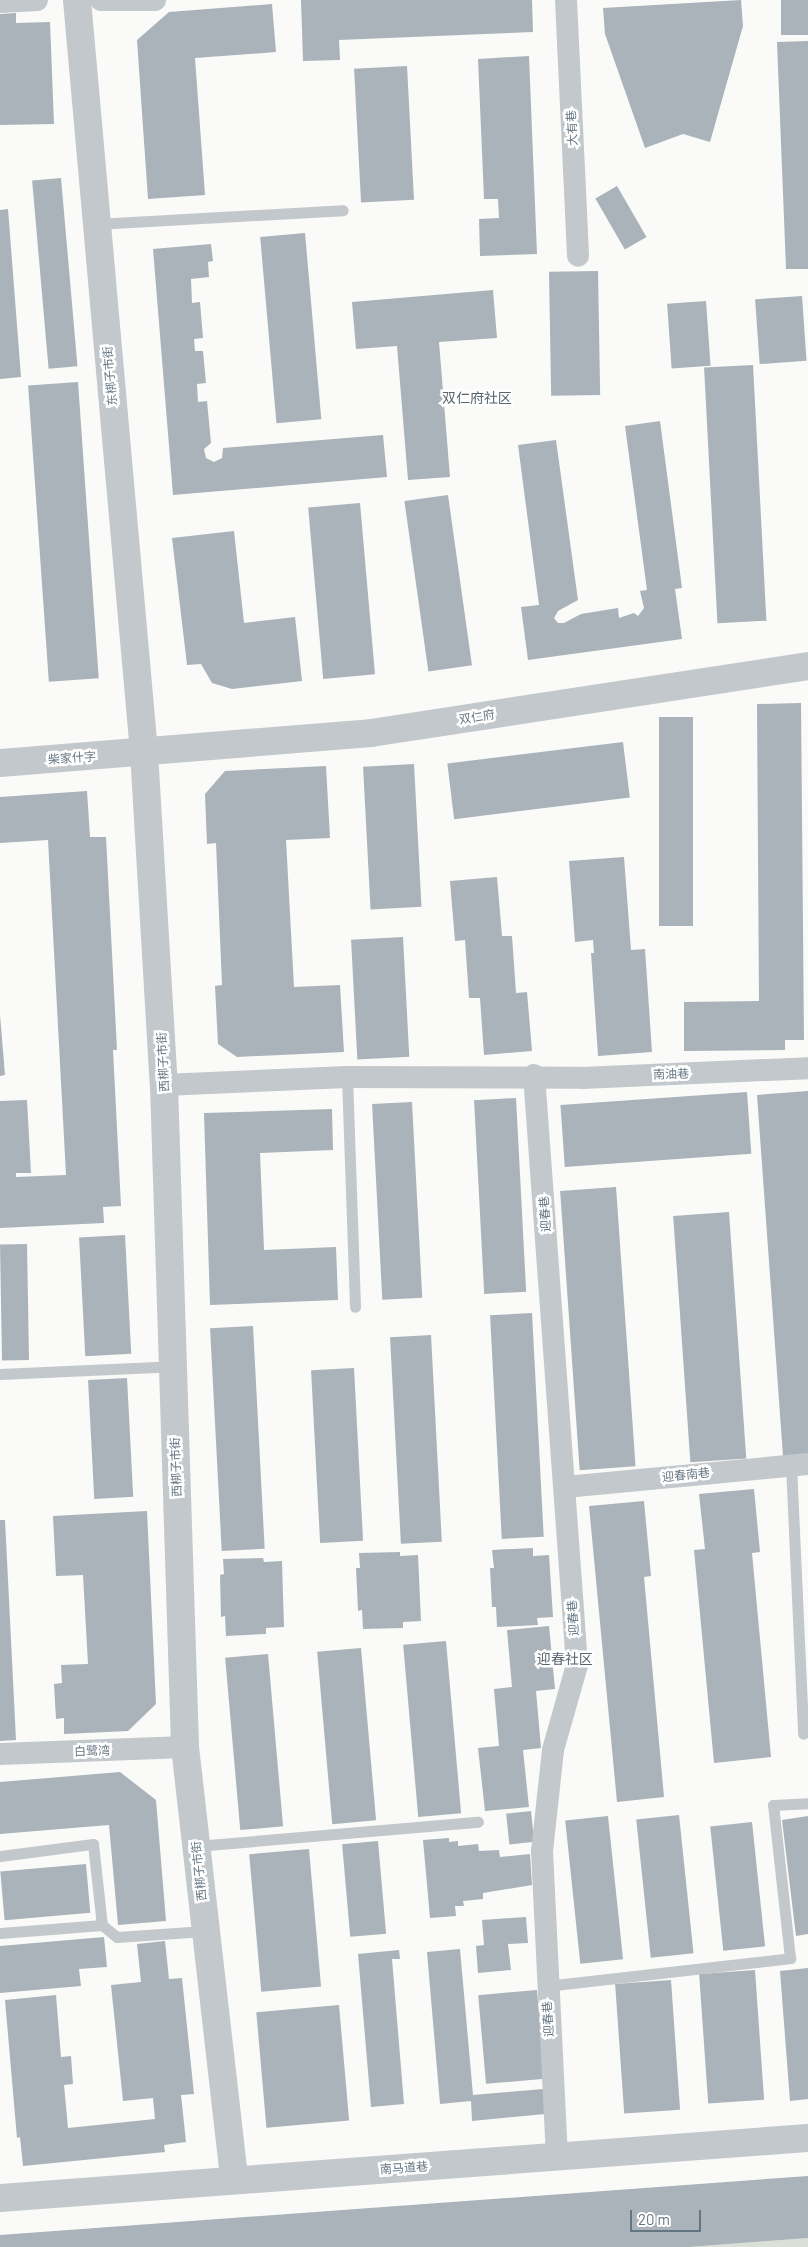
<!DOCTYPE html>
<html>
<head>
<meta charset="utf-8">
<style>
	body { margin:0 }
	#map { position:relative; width:808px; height:2247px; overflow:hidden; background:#fafaf8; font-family:Barlow,"Noto Sans SC",sans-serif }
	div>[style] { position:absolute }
	.green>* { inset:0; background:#dadfd7 }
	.building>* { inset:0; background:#aab3b9; transform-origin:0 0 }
	.service>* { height:11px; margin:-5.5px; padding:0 5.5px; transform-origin:5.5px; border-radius:5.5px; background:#c3c8cc }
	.minor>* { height:22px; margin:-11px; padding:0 11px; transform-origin:11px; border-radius:11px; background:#c3c8cc }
	.tertiary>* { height:28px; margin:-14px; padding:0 14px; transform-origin:14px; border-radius:14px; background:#c3c8cc }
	span { translate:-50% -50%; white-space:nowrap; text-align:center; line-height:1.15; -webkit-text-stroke:5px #fff; paint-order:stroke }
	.street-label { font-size:12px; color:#657683 }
	.neighbourhood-label { font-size:14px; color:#57646e }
	.scale { position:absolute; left:630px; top:2210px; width:71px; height:22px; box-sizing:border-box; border:2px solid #657683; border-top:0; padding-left:6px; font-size:15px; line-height:18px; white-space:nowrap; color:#657683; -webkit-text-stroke:4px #fff; paint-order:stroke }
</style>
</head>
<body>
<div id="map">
	<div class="green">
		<i style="clip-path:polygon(808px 2238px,808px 2247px,689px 2247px)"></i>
	</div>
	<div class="building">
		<i style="clip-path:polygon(301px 0,532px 0,533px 32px,339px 40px,340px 60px,303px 61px)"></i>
		<i style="clip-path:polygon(741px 0,743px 26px,710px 142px,683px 134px,645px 148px,605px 34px,603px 8px)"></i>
		<i style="left:781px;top:0;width:27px;height:35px"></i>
		<i style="clip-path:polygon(272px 4px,276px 52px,195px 58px,205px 195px,148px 199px,137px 40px,169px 12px)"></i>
		<i style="clip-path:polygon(16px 13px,16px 23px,50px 22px,54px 124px,0 125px,0 14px)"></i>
		<i style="clip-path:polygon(808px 41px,808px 269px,786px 269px,777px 42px)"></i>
		<i style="clip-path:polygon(529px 56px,537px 254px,480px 256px,479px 219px,499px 218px,498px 199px,484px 199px,478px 59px)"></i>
		<i style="left:407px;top:66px;width:134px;height:53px;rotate:87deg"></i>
		<i style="left:61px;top:178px;width:189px;height:29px;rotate:85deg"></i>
		<i style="left:617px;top:186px;width:59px;height:25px;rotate:60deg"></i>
		<i style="clip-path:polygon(8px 209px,21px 377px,0 379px,0 210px)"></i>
		<i style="left:305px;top:233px;width:187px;height:45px;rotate:85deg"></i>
		<i style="clip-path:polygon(211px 244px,213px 261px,208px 262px,209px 277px,191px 279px,192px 303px,200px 302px,203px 338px,194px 339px,195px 351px,203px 351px,206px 383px,197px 384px,198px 402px,207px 401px,211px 443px,204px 449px,206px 458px,214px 462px,222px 458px,223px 448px,383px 435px,387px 477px,173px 495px,153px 249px)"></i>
		<i style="left:598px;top:271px;width:124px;height:49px;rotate:89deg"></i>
		<i style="clip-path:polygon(493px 290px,497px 338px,439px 342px,450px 477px,408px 480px,397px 346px,356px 349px,352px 302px)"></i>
		<i style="left:802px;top:296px;width:65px;height:47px;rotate:86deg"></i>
		<i style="left:706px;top:301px;width:65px;height:39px;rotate:86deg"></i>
		<i style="left:753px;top:365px;width:256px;height:49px;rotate:87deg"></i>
		<i style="left:78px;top:382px;width:297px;height:50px;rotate:86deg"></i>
		<i style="clip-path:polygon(660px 421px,682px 588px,675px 589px,682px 639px,528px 660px,521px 607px,539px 605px,518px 445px,556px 440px,578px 600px,558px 611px,554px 618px,558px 623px,564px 623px,581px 614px,618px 608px,619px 618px,634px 613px,638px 616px,644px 608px,640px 591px,647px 590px,625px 426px)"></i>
		<i style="left:448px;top:495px;width:172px;height:44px;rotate:82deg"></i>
		<i style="left:360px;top:503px;width:172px;height:52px;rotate:85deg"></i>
		<i style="clip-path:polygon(234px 531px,244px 623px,295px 617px,302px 681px,232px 689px,212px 683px,201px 664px,187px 665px,172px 538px)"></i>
		<i style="clip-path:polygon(801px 703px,804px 1040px,785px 1040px,785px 1050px,684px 1051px,684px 1002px,759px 1001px,757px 704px)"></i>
		<i style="left:659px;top:717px;width:34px;height:209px"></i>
		<i style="left:623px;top:742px;width:56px;height:177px;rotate:83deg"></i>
		<i style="left:414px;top:764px;width:143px;height:51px;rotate:87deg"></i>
		<i style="clip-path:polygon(326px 766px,330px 838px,286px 840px,294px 987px,340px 985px,344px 1052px,237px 1057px,218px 1044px,215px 986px,222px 985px,216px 843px,207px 844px,205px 794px,225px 771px)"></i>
		<i style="clip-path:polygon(87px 791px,90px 837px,106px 837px,117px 1050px,113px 1050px,121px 1206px,103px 1207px,104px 1223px,0 1228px,0 1101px,27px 1100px,31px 1173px,16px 1173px,16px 1177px,66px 1175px,48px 840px,0 843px,0 797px)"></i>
		<i style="clip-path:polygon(624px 857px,631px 950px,645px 949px,652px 1052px,598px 1056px,591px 953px,594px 953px,593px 940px,575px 942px,569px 861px)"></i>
		<i style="clip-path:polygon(497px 877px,502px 936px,512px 936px,516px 993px,527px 992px,532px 1051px,484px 1055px,480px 998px,469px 998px,465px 940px,455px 941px,450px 881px)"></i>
		<i style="left:403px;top:937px;width:120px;height:52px;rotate:87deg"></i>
		<i style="clip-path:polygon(0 1015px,5px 1075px,0 1076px)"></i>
		<i style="clip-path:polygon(808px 1091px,808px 1455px,783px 1456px,757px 1095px)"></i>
		<i style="left:747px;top:1092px;width:62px;height:187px;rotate:86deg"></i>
		<i style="left:516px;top:1098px;width:194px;height:42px;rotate:87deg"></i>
		<i style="left:412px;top:1102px;width:196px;height:40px;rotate:87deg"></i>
		<i style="clip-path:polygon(332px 1109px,333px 1150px,260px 1153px,264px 1250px,336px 1247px,338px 1300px,210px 1305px,204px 1113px)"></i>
		<i style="left:616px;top:1187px;width:280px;height:56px;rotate:86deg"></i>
		<i style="left:729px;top:1212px;width:247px;height:56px;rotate:86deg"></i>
		<i style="left:125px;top:1235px;width:119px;height:46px;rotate:87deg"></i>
		<i style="left:27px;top:1244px;width:116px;height:27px;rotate:89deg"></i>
		<i style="left:532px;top:1313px;width:224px;height:42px;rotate:87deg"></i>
		<i style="left:253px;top:1326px;width:223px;height:43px;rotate:87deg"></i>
		<i style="left:431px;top:1335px;width:207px;height:41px;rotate:87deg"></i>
		<i style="left:354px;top:1368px;width:173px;height:43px;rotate:87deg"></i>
		<i style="left:127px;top:1378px;width:119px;height:39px;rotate:87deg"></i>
		<i style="clip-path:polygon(754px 1489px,760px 1552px,752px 1553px,771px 1757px,714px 1763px,694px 1550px,705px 1549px,699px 1494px)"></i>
		<i style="clip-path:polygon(644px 1501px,651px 1576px,644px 1577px,664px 1797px,617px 1802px,589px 1506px)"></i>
		<i style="clip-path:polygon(147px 1511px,156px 1704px,128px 1731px,64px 1734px,64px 1718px,56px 1719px,54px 1684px,62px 1683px,61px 1665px,88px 1664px,83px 1575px,56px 1576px,53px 1516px)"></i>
		<i style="clip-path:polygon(0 1520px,5px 1520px,16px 1740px,0 1741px)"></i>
		<i style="clip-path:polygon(533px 1548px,533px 1556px,549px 1555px,553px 1617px,537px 1618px,538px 1625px,497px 1627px,496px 1607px,492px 1607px,490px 1568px,494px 1568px,492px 1550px)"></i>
		<i style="clip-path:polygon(400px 1552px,400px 1556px,418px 1555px,421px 1621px,403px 1622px,403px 1628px,363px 1629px,362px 1610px,358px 1611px,356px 1568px,360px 1568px,359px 1553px)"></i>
		<i style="clip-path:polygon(263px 1558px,264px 1562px,282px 1561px,284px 1627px,266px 1628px,266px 1634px,226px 1636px,225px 1616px,221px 1617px,220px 1575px,224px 1574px,223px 1559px)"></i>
		<i style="clip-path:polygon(549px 1626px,555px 1689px,536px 1691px,541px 1748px,523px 1750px,529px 1807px,485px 1811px,478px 1748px,499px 1746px,494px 1689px,512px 1687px,507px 1630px)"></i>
		<i style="left:446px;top:1641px;width:173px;height:43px;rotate:85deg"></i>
		<i style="left:361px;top:1648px;width:173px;height:44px;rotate:85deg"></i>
		<i style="left:268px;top:1654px;width:173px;height:43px;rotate:85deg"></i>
		<i style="clip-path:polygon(120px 1772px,156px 1800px,166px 1921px,118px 1925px,109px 1825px,0 1834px,0 1782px)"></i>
		<i style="left:531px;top:1811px;width:31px;height:25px;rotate:84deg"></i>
		<i style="left:679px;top:1815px;width:139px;height:43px;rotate:84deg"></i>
		<i style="left:608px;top:1816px;width:144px;height:43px;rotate:84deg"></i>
		<i style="clip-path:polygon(808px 1816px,808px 1934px,796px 1936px,782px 1820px)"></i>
		<i style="left:752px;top:1822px;width:125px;height:42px;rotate:84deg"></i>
		<i style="clip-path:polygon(449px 1838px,449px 1842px,458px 1841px,458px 1846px,478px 1844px,479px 1851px,499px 1850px,500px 1857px,530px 1854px,532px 1885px,483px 1893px,483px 1899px,463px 1901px,464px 1906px,455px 1906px,456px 1916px,430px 1918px,423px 1840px)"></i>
		<i style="left:378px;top:1841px;width:93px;height:36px;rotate:85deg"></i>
		<i style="left:309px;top:1849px;width:138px;height:60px;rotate:85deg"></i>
		<i style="left:86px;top:1864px;width:49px;height:86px;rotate:85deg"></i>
		<i style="clip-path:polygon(526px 1917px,528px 1943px,508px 1944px,511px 1970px,478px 1973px,476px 1946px,484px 1945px,482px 1920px)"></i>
		<i style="clip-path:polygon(104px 1937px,107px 1967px,79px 1969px,81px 1986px,0 1993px,0 1946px)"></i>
		<i style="clip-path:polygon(165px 1941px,169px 1979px,182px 1978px,194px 2094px,181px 2095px,186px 2142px,164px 2145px,165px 2152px,23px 2166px,20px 2137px,17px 2138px,5px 2000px,56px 1995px,61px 2057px,71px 2056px,73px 2084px,64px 2085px,68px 2128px,155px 2119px,153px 2098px,123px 2101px,111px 1985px,141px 1982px,137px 1944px)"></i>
		<i style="clip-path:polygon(460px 1949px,473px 2095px,543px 2089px,545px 2114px,472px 2121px,471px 2101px,440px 2104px,427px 1952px)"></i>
		<i style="clip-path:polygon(399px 1950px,400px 1959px,392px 1959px,404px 2104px,371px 2107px,358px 1954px)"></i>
		<i style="clip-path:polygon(808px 1968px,808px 2099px,790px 2101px,780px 1971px)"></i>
		<i style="left:755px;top:1970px;width:130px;height:56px;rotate:86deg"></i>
		<i style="left:671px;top:1980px;width:130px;height:56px;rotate:86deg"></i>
		<i style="left:537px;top:1990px;width:89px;height:59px;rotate:85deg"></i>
		<i style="left:339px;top:2005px;width:116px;height:83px;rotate:85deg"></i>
		<i style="clip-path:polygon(808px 2176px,808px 2238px,689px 2247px,0 2247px,0 2235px)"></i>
	</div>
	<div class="service">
		<i style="left:96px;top:224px;width:247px;rotate:-3.2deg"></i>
		<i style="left:347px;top:1077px;width:230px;rotate:88deg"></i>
		<i style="left:0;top:1374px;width:173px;rotate:-2.6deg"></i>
		<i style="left:791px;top:1465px;width:269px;rotate:87.4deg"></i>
		<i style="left:196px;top:1846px;width:283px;rotate:-4.9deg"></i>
		<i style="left:0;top:1856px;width:94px;rotate:-7.4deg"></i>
		<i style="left:93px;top:1844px;width:81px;rotate:83.7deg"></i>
		<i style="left:102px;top:1925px;width:102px;rotate:175.5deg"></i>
		<i style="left:102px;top:1925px;width:19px;rotate:39deg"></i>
		<i style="left:117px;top:1937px;width:88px;rotate:-3.9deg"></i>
		<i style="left:546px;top:1986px;width:246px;rotate:-6.5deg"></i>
		<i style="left:790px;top:1958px;width:154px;rotate:-96.3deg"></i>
		<i style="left:773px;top:1805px;width:35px;rotate:-3deg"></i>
	</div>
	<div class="minor">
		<i style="left:101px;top:0;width:54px"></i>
		<i style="left:566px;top:0;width:256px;rotate:87.3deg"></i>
		<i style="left:0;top:2px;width:37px;rotate:-3deg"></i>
		<i style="left:534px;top:1075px;width:592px;rotate:85.83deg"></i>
		<i style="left:577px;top:1665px;width:88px;rotate:105.8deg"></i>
		<i style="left:553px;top:1750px;width:102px;rotate:96.2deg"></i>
		<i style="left:542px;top:1851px;width:307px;rotate:87.2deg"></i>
		<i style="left:164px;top:1085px;width:183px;rotate:-2.5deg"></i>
		<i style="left:347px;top:1077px;width:235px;rotate:0.2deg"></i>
		<i style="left:582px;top:1078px;width:226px;rotate:-2.5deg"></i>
		<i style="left:565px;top:1487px;width:244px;rotate:-5.4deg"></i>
		<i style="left:0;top:1754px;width:185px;rotate:-2.2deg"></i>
	</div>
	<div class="tertiary">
		<i style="left:77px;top:0;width:755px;rotate:84.91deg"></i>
		<i style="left:144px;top:752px;width:334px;rotate:86.6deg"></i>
		<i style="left:164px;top:1085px;width:662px;rotate:88.18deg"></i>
		<i style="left:185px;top:1747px;width:435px;rotate:83.5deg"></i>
		<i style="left:0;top:763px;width:372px;rotate:-4.6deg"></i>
		<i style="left:371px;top:733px;width:442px;rotate:-8.7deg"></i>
		<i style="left:0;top:2198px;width:810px;rotate:-4.25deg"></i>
	</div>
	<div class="street-label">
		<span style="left:572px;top:128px;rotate:-93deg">大有巷</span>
		<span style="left:110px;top:376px;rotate:-95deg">东梆子市街</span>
		<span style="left:477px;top:717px;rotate:-9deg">双仁府</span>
		<span style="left:72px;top:758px;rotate:-4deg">柴家什字</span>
		<span style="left:163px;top:1062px;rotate:-93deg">西梆子市街</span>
		<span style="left:671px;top:1074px;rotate:-2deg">南油巷</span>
		<span style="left:545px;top:1214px;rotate:-94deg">迎春巷</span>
		<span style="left:176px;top:1467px;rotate:-92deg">西梆子市街</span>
		<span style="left:686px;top:1475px;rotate:-6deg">迎春南巷</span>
		<span style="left:573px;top:1618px;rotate:-94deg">迎春巷</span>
		<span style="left:92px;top:1751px;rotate:-2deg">白鹭湾</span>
		<span style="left:199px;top:1871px;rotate:-96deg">西梆子市街</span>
		<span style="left:548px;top:2019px;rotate:-94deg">迎春巷</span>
		<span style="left:404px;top:2168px;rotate:-4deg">南马道巷</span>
	</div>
	<div class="neighbourhood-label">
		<span style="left:477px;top:398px">双仁府社区</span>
		<span style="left:565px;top:1659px">迎春社区</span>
	</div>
	<div class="scale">20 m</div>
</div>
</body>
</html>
